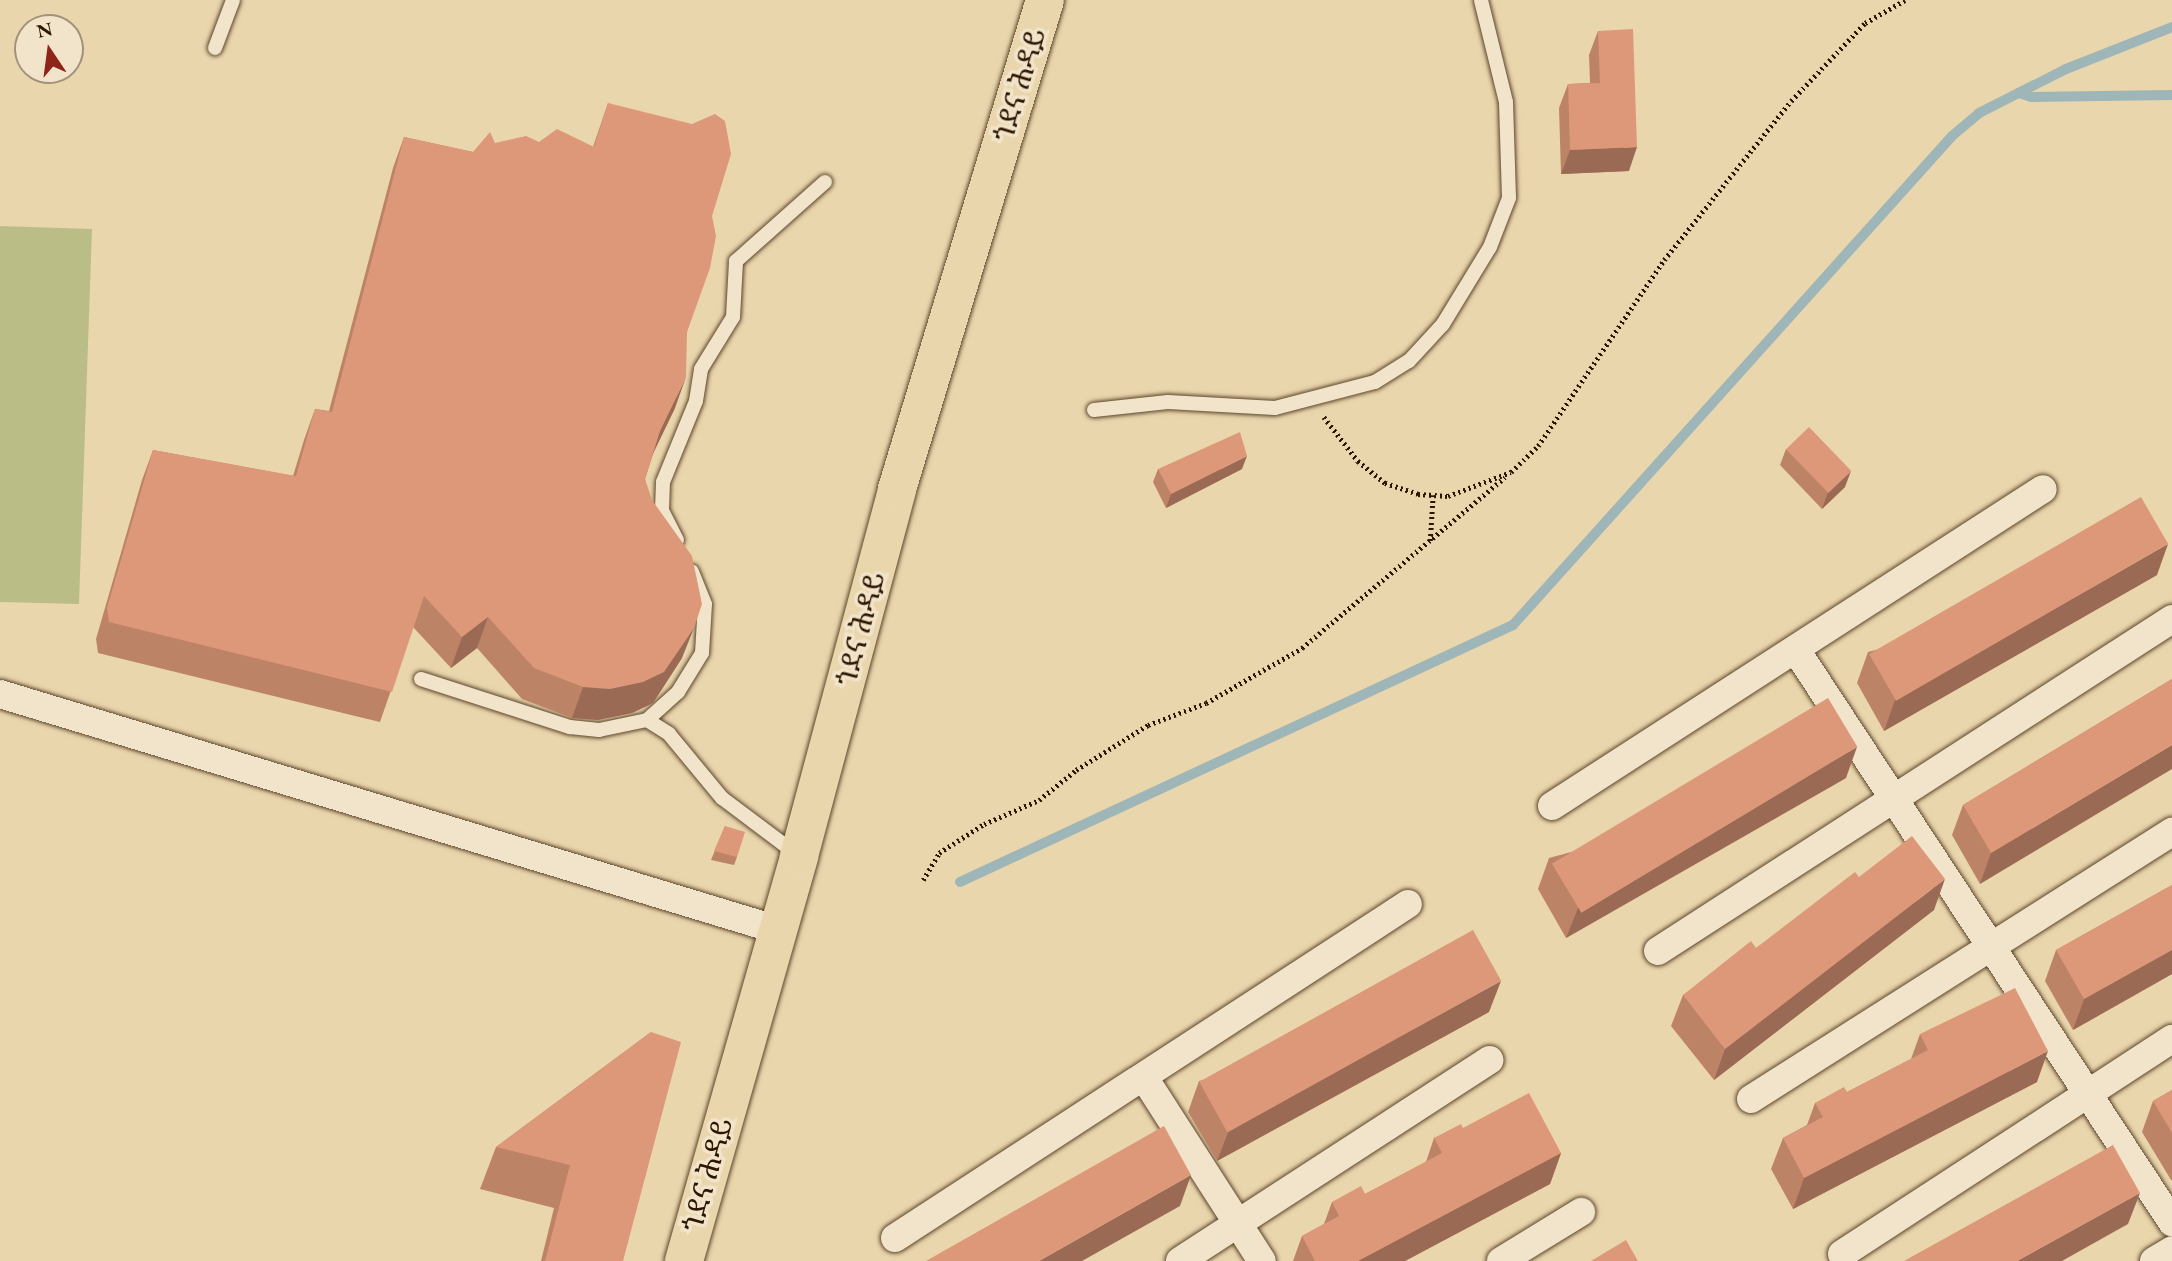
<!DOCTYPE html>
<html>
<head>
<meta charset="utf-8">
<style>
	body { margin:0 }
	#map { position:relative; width:2172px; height:1261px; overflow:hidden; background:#ead6ad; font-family:"EB Garamond","Noto Serif Ethiopic",serif }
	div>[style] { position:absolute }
	.green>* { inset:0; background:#bbbd87 }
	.stream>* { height:10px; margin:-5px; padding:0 5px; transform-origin:5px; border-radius:5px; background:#9eb6b7 }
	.path>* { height:4.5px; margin-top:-2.25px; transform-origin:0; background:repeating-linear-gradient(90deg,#2d1600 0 2px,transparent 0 5.5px) }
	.roads { filter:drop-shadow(0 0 2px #5c462b) drop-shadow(0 0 2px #5c462b) }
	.service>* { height:14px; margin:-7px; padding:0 7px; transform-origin:7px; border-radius:7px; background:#f1e4ca }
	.minor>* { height:28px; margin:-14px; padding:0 14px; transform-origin:14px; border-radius:14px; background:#f1e4ca }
	.primary>* { height:38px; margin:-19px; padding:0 19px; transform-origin:19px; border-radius:19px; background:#ead6ad }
	.wall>* { inset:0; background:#bd8367 }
	.shaded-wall>* { inset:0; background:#9a6a54 }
	.building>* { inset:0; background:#dc9878; transform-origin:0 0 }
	span { translate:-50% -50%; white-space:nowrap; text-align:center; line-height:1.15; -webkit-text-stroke:7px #f1e4ca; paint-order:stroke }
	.street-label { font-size:28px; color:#2d1600 }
	.north { position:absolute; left:14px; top:14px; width:70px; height:70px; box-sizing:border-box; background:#f1e4ca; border:2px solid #a39279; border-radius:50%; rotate:347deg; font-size:19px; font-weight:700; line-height:28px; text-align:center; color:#2d1600 }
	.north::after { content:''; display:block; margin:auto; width:24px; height:32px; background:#8f2418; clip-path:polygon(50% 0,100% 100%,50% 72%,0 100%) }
</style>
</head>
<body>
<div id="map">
	<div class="green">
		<i style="clip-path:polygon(0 226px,92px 229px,79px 604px,0 602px)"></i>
	</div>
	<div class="stream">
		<i style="left:2019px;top:93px;width:13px;rotate:18deg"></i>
		<i style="left:2031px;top:97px;width:141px;rotate:-0.8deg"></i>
		<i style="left:960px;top:882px;width:610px;rotate:-24.93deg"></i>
		<i style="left:1513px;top:625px;width:657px;rotate:-48.08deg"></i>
		<i style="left:1952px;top:136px;width:35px;rotate:-40deg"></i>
		<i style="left:1979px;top:113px;width:97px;rotate:-26.8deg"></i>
		<i style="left:2066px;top:69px;width:114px;rotate:-21.6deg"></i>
	</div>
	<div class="path">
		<i style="left:1324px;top:417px;width:56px;rotate:52.3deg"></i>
		<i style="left:1358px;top:461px;width:35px;rotate:39deg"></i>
		<i style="left:1385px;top:483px;width:35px;rotate:18deg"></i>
		<i style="left:1418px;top:494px;width:30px;rotate:4deg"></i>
		<i style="left:1448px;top:496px;width:67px;rotate:-20.9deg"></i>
		<i style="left:1511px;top:472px;width:37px;rotate:-44deg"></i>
		<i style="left:1538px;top:446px;width:225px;rotate:-55.9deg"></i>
		<i style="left:1664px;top:260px;width:203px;rotate:-51.4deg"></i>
		<i style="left:1791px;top:101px;width:108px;rotate:-46.5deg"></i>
		<i style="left:1865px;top:23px;width:46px;rotate:-29.9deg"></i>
		<i style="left:1430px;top:541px;width:46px;rotate:-86.3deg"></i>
		<i style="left:923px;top:880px;width:31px;rotate:-59deg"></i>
		<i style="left:939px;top:853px;width:54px;rotate:-32.8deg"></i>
		<i style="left:984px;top:824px;width:60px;rotate:-23.6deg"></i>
		<i style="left:1039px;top:800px;width:48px;rotate:-39deg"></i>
		<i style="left:1076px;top:770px;width:85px;rotate:-32deg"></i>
		<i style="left:1148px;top:725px;width:62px;rotate:-20.8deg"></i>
		<i style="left:1206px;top:703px;width:111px;rotate:-29.8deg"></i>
		<i style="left:1302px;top:648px;width:265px;rotate:-40.1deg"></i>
	</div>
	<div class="roads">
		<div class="service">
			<i style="left:215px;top:48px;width:51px;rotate:-69.4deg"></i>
			<i style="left:1094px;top:410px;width:74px;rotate:-6.2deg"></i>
			<i style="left:1168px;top:402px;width:107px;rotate:3.2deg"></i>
			<i style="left:1275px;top:408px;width:103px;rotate:-14.6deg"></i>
			<i style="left:1375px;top:382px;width:40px;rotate:-32deg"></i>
			<i style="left:1409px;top:361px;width:50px;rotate:-47.4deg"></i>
			<i style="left:1443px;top:324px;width:90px;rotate:-58.6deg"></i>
			<i style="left:1490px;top:247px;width:53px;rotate:-68.8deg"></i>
			<i style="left:1509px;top:198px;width:96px;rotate:-91.8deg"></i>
			<i style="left:1506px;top:102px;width:105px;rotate:-103.8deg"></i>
			<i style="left:677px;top:540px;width:34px;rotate:-117deg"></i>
			<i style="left:662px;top:510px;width:28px;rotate:-88deg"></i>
			<i style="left:663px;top:482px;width:87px;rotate:-67.8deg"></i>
			<i style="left:696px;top:401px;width:32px;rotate:-81deg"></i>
			<i style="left:701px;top:369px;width:61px;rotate:-58.4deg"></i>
			<i style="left:733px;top:317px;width:56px;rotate:-86.9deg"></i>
			<i style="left:736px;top:261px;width:119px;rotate:-41.6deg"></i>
			<i style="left:421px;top:679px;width:157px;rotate:17.9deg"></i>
			<i style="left:570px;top:727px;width:29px;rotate:6deg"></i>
			<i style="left:599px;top:730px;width:49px;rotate:-11.8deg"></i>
			<i style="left:647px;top:720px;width:26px;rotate:32deg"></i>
			<i style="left:669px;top:734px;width:83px;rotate:50.4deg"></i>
			<i style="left:722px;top:798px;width:95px;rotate:36.9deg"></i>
			<i style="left:647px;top:720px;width:42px;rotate:-42.1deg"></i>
			<i style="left:678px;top:692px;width:46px;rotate:-58.4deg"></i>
			<i style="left:702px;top:653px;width:49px;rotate:-86.5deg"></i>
			<i style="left:705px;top:604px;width:35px;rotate:-112deg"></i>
		</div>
		<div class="minor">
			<i style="left:1796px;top:650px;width:685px;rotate:56.68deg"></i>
			<i style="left:0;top:694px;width:813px;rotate:16.87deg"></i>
			<i style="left:1552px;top:806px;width:584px;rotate:-32.85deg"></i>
			<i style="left:1658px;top:951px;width:612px;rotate:-32.86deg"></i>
			<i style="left:1145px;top:1079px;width:216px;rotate:57.3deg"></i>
			<i style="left:1751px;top:1099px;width:499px;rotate:-32.4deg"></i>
			<i style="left:895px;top:1238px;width:612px;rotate:-33.07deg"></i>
			<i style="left:1842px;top:1254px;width:394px;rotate:-33.1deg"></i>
			<i style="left:1180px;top:1261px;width:369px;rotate:-33deg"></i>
			<i style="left:1501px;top:1261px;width:94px;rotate:-31.5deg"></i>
			<i style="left:2154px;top:1261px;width:21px;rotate:-31deg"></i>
		</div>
		<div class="primary">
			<i style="left:684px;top:1261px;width:421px;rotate:-74.1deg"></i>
			<i style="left:799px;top:856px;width:380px;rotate:-75deg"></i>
			<i style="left:897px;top:489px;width:511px;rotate:-73.16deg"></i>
		</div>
	</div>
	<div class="wall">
		<i style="clip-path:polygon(1598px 31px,1629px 171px,1561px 174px,1559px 108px,1568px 84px,1590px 83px,1589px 55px)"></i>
		<i style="clip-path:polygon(608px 103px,712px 216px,687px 332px,675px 408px,654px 451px,645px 479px,682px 658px,653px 703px,632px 713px,598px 720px,572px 718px,522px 699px,477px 648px,451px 668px,413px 627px,380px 722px,98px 653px,96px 639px,142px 480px,153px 450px,293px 476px,304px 440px,315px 409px,329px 411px,393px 168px,404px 137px,473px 152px,495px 143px,539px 142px,593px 147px)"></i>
		<i style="clip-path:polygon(1786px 449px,1845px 487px,1822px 509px,1780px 465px)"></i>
		<i style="clip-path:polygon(1158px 469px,1242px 469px,1166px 508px,1153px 482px)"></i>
		<i style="clip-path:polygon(2157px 575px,1884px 731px,1857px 683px,1868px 652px)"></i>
		<i style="clip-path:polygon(2172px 679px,1980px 884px,1952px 835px,1963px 805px)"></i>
		<i style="clip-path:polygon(1846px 778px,1566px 938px,1538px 889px,1549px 858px)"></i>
		<i style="clip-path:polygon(725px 826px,737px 857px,734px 865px,711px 860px)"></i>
		<i style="clip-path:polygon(1859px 877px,1934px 910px,1714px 1080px,1671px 1026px,1683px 995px,1756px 948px)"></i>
		<i style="clip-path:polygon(2172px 885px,2172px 974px,2073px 1030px,2045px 981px,2056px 950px)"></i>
		<i style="clip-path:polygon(1489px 1012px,1217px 1161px,1188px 1112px,1199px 1081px)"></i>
		<i style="clip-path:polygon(651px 1032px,623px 1261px,541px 1261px,554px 1208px,480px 1189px,496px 1147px)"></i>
		<i style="clip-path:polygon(1920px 1034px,2037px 1082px,1793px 1209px,1771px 1169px,1783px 1138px,1807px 1125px,1815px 1103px,1847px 1092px,1911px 1059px)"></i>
		<i style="clip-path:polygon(2172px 1090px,2172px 1180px,2171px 1180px,2142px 1132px,2153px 1101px)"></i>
		<i style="clip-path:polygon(1463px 1128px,1561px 1153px,1550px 1184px,1405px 1261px,1293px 1261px,1302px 1236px,1324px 1224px,1332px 1202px,1365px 1194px,1426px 1162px,1434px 1138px)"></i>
	</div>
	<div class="shaded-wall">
		<i style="clip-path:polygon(1637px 147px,1629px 171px,1561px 174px,1570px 150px)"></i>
		<i style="clip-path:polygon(686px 377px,675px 408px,649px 462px,660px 431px)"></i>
		<i style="clip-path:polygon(1247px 456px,1242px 469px,1166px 508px,1171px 494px)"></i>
		<i style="clip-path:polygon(1851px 471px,1845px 487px,1822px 509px,1828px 492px)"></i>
		<i style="clip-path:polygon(2168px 544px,2157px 575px,1884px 731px,1895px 700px)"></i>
		<i style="clip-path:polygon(488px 617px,477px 648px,451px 668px,462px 637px)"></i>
		<i style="clip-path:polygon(694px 628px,682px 658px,653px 703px,632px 713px,598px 720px,572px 718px,583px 687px)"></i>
		<i style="clip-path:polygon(2172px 745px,2172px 769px,1980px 884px,1991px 853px)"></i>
		<i style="clip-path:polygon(1857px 747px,1846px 778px,1566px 938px,1578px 908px)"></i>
		<i style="clip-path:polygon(1945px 879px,1934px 910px,1714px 1080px,1725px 1049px)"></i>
		<i style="clip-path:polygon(2172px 950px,2172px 974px,2073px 1030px,2084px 999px)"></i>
		<i style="clip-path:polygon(1501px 981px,1489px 1012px,1217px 1161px,1229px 1130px)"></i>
		<i style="clip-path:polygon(2048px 1051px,2037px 1082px,1793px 1209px,1804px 1178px)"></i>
		<i style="clip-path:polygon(1561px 1153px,1550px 1184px,1405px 1261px,1358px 1261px)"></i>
		<i style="clip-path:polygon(1191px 1175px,1180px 1206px,1082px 1261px,1039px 1261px)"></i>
		<i style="clip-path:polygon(2140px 1193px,2128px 1224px,2062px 1261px,2017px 1261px)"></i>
	</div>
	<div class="building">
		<i style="clip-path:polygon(1633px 29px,1637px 147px,1570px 150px,1568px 84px,1600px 83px,1598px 31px)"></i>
		<i style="clip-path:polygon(608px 103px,692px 124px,715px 114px,725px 121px,731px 154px,712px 216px,716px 236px,710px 268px,687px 332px,686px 377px,660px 431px,645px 479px,652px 500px,692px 556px,702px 604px,694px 628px,664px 672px,643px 682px,610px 689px,583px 687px,534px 668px,488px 617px,462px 637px,424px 596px,392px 692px,109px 622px,107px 608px,153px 450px,296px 476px,315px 409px,332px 412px,404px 137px,473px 152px,490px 132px,495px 143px,526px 136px,539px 142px,557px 129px,594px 147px)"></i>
		<i style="left:1809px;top:427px;width:61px;height:32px;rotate:46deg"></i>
		<i style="clip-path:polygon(1240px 432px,1247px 456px,1171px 494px,1158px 469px)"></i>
		<i style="left:2141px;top:497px;width:54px;height:314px;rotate:60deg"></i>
		<i style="clip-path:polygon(2172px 679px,2172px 745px,1991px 853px,1963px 805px)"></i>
		<i style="left:1828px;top:698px;width:57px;height:322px;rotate:59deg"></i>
		<i style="clip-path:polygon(725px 826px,745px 832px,737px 857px,714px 851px)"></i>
		<i style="clip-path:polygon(1912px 836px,1945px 879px,1725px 1049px,1683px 995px,1751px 941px,1756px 948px,1855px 872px,1859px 877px)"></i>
		<i style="clip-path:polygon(2172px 885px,2172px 950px,2084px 999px,2056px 950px)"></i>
		<i style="left:1473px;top:930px;width:58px;height:313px;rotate:61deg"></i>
		<i style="clip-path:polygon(2015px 988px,2048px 1051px,1804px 1178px,1783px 1138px,1823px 1117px,1815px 1103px,1844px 1087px,1847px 1092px,1928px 1050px,1920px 1034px)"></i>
		<i style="clip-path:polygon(651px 1032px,681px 1042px,623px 1261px,545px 1261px,570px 1165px,496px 1147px)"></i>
		<i style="clip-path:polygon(2172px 1090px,2172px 1133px,2153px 1101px)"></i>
		<i style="clip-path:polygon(1529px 1093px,1561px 1153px,1358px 1261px,1315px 1261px,1302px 1236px,1339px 1216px,1332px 1202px,1361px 1186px,1365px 1194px,1442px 1153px,1434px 1138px,1461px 1124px,1463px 1128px)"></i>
		<i style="clip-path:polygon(1164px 1126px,1191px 1175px,1039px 1261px,926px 1261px)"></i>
		<i style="clip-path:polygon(2113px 1145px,2140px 1193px,2017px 1261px,1904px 1261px)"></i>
		<i style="clip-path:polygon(1626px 1240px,1638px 1261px,1591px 1261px)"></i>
	</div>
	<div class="street-label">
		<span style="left:1019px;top:85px;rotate:-73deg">ጎደና ሕዳይ</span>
		<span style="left:860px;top:629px;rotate:-75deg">ጎደና ሕዳይ</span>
		<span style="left:707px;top:1175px;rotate:-74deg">ጎደና ሕዳይ</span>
	</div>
	<div class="north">N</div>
</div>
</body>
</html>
